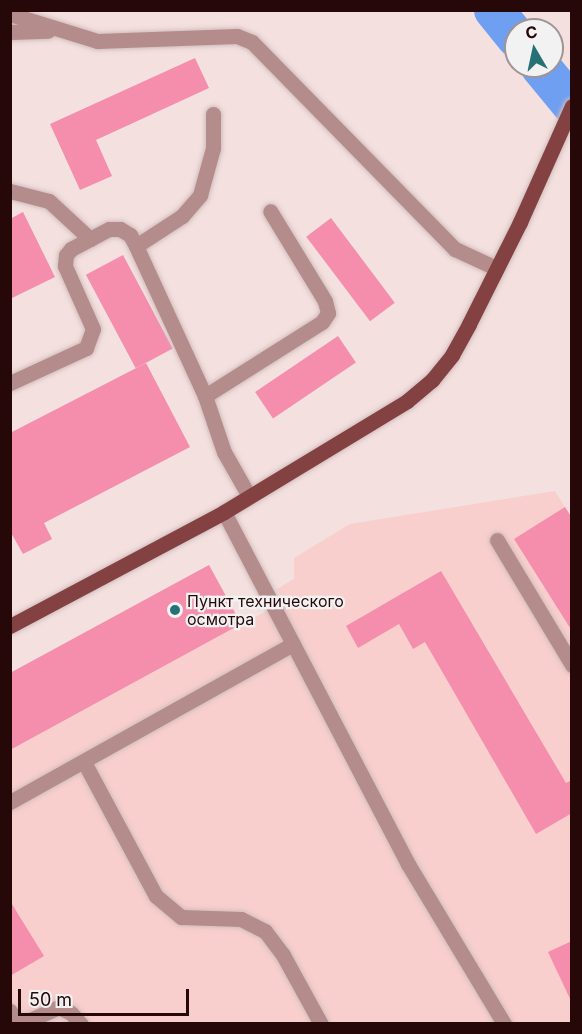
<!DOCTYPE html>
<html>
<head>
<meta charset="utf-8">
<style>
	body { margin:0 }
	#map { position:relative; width:582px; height:1034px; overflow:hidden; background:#f3e0df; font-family:Inter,sans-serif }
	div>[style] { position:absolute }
	.built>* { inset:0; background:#f8cfcd }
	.river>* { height:40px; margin:-20px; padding:0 20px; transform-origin:20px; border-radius:20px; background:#6f9ff1 }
	.building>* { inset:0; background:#f58dad; transform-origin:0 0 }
	.roads { filter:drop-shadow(0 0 2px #d2bdbd) drop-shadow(0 0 2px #d2bdbd) }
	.minor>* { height:15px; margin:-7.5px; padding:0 7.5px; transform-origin:7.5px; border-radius:7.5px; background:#b38c8b }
	.major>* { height:15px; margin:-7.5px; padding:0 7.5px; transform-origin:7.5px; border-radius:7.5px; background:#834142 }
	.dots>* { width:16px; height:16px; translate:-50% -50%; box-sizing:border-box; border:3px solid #f2f2f2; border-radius:50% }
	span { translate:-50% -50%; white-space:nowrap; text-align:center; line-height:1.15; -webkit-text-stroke:4.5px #f2f2f2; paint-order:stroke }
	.poi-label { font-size:16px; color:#270809 }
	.left { translate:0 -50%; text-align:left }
	.frame { position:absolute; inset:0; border:12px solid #270809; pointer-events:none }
	.north { position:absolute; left:504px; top:18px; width:60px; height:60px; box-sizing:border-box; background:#f2f2f2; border:2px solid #a19495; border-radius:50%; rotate:351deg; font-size:16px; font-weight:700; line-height:24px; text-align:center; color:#270809 }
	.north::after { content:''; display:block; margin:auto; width:21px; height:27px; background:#267175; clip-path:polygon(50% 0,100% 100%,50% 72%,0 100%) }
	.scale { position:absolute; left:18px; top:989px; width:171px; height:27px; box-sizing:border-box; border:3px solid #270809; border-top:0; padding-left:8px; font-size:18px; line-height:21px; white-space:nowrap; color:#270809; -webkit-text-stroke:4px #f2f2f2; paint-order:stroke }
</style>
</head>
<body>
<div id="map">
	<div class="built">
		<i style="clip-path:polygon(555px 491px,572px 518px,571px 1023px,11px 1024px,11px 673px,209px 565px,242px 624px,284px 602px,277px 589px,294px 579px,294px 558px,350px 524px)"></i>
	</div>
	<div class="river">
		<i style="left:494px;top:10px;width:35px;rotate:51deg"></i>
		<i style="left:540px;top:66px;width:50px;rotate:50.6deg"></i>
	</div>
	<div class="building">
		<i style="clip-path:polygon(195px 58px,209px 88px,96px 140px,112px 176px,80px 190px,50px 124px)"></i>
		<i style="clip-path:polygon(23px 212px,55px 277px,10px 299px,10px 219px)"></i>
		<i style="left:331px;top:218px;width:106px;height:31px;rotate:53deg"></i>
		<i style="left:123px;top:255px;width:106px;height:42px;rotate:62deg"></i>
		<i style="left:338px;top:336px;width:32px;height:100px;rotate:56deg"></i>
		<i style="clip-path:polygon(146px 363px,190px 447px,44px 523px,52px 539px,23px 554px,10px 531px,10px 433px)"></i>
		<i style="clip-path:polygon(565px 507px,572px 518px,572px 631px,514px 539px)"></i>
		<i style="clip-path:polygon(209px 565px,241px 624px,10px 750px,10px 673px)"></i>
		<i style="clip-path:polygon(441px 571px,566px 783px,572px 780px,572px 813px,536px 834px,425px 642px,413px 649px,399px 624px,358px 648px,346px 626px)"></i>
		<i style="clip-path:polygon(10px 901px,44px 956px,10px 976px)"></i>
		<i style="clip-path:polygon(572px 941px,572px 1003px,548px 952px)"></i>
	</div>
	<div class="roads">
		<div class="minor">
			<i style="left:10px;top:14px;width:91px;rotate:17.2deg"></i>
			<i style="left:97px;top:41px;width:140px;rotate:-2deg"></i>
			<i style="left:237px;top:36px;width:16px;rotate:22deg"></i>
			<i style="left:252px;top:42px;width:290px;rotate:45.6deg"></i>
			<i style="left:455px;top:249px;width:45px;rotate:24.9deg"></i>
			<i style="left:10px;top:32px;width:38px;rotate:-2deg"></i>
			<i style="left:10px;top:191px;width:40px;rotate:14.4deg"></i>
			<i style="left:49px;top:201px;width:56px;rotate:42.8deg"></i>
			<i style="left:136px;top:246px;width:55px;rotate:-33.1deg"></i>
			<i style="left:182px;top:216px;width:28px;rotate:-49deg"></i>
			<i style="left:200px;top:195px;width:49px;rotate:-74.5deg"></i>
			<i style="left:213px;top:148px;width:34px;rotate:-90deg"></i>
			<i style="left:10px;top:383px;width:84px;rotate:-24.7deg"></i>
			<i style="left:86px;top:348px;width:20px;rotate:-70deg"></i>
			<i style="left:93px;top:329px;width:69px;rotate:-114deg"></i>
			<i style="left:65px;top:266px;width:11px;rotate:-85deg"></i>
			<i style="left:66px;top:255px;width:8px;rotate:-50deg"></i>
			<i style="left:71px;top:249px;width:43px;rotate:-27.8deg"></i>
			<i style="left:109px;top:229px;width:11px"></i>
			<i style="left:120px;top:229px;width:12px;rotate:31deg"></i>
			<i style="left:130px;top:235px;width:13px;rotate:61deg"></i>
			<i style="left:136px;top:246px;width:165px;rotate:65.3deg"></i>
			<i style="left:205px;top:396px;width:59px;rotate:71.3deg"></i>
			<i style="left:224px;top:452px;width:51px;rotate:60.4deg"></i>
			<i style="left:205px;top:396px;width:138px;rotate:-32.3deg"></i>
			<i style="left:322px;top:322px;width:11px;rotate:-56deg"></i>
			<i style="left:328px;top:313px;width:12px;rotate:-104deg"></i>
			<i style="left:325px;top:301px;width:105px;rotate:-121.4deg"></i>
			<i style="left:224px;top:512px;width:397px;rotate:62.4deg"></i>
			<i style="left:408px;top:864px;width:187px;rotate:59deg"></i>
			<i style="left:497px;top:540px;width:146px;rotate:59deg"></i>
			<i style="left:84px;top:762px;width:152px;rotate:61.8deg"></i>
			<i style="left:156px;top:896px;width:33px;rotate:40deg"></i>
			<i style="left:181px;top:917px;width:60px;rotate:1.9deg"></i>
			<i style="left:241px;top:919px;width:27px;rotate:27deg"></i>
			<i style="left:265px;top:931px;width:30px;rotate:53deg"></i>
			<i style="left:283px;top:955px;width:79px;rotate:61.2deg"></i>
			<i style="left:10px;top:802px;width:324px;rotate:-29.2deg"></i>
			<i style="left:10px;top:1011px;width:15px;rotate:62deg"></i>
			<i style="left:21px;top:1024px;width:42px;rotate:-24.1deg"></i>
			<i style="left:59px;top:1007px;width:13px;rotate:27deg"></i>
			<i style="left:71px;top:1013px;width:15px;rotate:48deg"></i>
		</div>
		<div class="major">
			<i style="left:10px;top:626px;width:242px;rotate:-28deg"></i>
			<i style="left:224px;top:512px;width:214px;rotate:-31.2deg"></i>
			<i style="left:407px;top:401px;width:33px;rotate:-40deg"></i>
			<i style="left:432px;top:380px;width:32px;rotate:-51deg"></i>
			<i style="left:452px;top:355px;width:35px;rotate:-61deg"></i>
			<i style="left:469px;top:324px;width:114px;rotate:-63.4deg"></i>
			<i style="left:520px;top:222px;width:127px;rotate:-65.9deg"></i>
		</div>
	</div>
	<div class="dots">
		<i style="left:175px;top:610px;background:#267175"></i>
	</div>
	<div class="poi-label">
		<span class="left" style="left:187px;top:610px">Пункт технического<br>осмотра</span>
	</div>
	<div class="frame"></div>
	<div class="north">С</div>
	<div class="scale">50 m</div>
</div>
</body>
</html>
